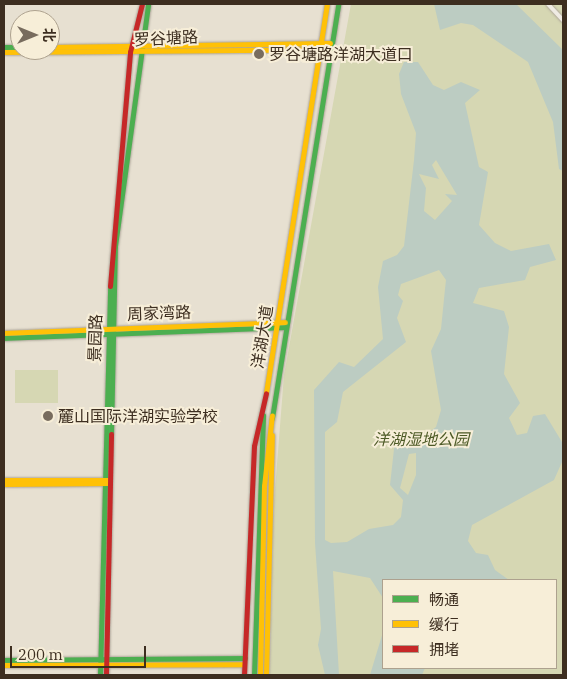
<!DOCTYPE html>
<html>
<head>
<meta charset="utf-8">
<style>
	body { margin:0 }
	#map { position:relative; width:567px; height:679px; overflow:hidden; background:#e7e0d1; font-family:"IBM Plex Serif","Noto Sans SC",serif }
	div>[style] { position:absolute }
	.green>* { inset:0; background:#d6d7b3; transform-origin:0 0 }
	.water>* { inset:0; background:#bcccc2 }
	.roads { filter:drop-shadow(0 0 1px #ada599) drop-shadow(0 0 1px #ada599) }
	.street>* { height:4px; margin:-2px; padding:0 2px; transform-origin:2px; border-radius:2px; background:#efebe3 }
	.fast>* { height:5px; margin:-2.5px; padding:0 2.5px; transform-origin:2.5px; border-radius:2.5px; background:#4caf50 }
	.slow>* { height:5px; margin:-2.5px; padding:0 2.5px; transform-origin:2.5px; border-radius:2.5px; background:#ffc107 }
	.jam>* { height:5px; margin:-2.5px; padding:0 2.5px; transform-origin:2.5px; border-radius:2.5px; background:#c62828 }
	.dots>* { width:14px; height:14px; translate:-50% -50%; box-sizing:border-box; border:2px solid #f7eed8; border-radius:50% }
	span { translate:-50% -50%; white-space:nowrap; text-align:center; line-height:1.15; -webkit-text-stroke:4px #f7eed8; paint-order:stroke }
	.street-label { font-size:16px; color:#3d2e20 }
	.poi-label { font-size:16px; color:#3d2e20 }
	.left { translate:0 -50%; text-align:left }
	.park-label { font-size:16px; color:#4d5a26; font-style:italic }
	.frame { position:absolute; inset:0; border:5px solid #3d2e20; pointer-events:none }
	.legend { position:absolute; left:382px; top:579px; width:175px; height:90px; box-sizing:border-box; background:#f7eed8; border:1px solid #ada18e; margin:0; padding:6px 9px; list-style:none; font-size:15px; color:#3d2e20 }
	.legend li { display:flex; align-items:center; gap:10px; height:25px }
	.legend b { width:25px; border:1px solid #ada18e }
	.north { position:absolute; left:10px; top:10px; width:50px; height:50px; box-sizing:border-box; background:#f7eed8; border:1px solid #ada18e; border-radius:50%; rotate:90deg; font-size:14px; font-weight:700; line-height:20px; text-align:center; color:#3d2e20 }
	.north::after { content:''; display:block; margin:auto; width:18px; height:22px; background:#786c5e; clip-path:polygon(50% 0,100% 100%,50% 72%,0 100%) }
	.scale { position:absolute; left:10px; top:646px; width:136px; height:22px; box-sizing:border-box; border:2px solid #3d2e20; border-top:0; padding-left:6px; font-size:15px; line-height:18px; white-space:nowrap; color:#3d2e20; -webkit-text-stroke:4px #f7eed8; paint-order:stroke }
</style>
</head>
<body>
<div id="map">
	<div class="green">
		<i style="clip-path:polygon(evenodd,351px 4px,563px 4px,563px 675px,270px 675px,273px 515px,284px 375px,351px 4px,383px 580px,556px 580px,556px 668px,383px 668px,383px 580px)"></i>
		<i style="left:58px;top:370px;width:33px;height:43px;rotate:90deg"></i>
	</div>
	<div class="water">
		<i style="clip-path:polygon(434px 4px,516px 4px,563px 50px,563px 171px,559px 169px,553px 122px,528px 62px,473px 25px,461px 23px,440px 30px)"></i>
		<i style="clip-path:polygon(evenodd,404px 62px,418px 62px,433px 85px,444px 90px,461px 82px,480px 90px,465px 103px,479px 167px,488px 172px,479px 225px,495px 243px,511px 251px,549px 244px,556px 260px,530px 267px,525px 280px,479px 288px,473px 303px,504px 311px,509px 327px,504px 374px,520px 403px,509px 418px,517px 435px,527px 433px,533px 416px,545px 414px,562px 442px,562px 462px,554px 480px,472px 525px,468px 541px,476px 553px,488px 555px,495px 570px,509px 580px,383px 580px,383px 598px,370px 578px,333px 571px,339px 675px,325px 675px,318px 645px,321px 629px,315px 543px,314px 390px,339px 362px,354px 367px,383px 339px,378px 287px,383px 261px,397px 255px,404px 246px,414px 160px,416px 133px,401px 94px,399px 74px,404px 62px,436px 160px,457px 195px,445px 194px,452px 201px,435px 220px,424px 211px,426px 188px,419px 174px,439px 179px,432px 165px,436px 160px,404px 62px,439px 270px,446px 280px,445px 289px,441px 329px,431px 351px,441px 410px,436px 427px,424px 436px,395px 440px,390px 485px,403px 500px,401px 517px,393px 525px,369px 529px,347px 542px,331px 543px,325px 540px,325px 432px,337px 422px,343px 392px,406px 342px,397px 318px,403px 301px,398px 295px,401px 284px,439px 270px,404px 62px,416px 453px,416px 475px,408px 495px,400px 488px,409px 454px,416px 453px)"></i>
		<i style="clip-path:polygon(383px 632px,383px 668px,425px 668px,422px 675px,370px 675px)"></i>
	</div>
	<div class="roads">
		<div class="street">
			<i style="left:548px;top:4px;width:22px;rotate:47deg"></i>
		</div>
		<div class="fast">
			<i style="left:4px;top:47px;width:16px"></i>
			<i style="left:4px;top:338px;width:281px;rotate:-2.2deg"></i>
			<i style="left:272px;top:418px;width:419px;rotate:-80.9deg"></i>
			<i style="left:111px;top:434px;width:188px;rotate:-88.8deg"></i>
			<i style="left:115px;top:246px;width:244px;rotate:-82.2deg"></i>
			<i style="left:4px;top:660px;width:241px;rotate:-0.5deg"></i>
			<i style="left:100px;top:675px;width:389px;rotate:-88.5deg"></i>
			<i style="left:254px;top:675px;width:260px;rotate:-88deg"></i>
		</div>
		<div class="slow">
			<i style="left:50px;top:47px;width:280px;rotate:-0.8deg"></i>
			<i style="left:4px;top:52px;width:325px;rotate:-0.5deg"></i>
			<i style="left:4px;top:333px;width:281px;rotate:-2.2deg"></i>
			<i style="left:266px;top:393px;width:394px;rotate:-81.1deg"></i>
			<i style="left:4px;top:480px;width:105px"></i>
			<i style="left:4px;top:484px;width:104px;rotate:-0.6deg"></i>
			<i style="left:4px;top:665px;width:240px;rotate:-0.2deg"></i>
			<i style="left:260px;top:675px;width:189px;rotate:-88.8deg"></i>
			<i style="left:264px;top:486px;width:71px;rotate:-83.6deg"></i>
			<i style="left:266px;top:675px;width:240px;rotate:-88.6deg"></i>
		</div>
		<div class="jam">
			<i style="left:110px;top:286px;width:235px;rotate:-85.1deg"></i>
			<i style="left:130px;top:52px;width:49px;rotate:-76deg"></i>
			<i style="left:106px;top:675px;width:241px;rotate:-88.8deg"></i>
			<i style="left:244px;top:675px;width:229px;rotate:-87.5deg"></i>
			<i style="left:254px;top:446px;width:54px;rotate:-77.2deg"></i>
		</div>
	</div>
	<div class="dots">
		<i style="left:259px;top:54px;background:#786c5e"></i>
		<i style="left:48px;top:416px;background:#786c5e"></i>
	</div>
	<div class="street-label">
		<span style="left:166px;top:38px;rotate:-3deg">罗谷塘路</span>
		<span style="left:159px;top:313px;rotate:-2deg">周家湾路</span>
		<span style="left:262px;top:337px;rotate:-81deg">洋湖大道</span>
		<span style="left:95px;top:338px;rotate:-88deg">景园路</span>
	</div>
	<div class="poi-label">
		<span class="left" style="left:269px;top:54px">罗谷塘路洋湖大道口</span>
		<span class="left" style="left:58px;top:416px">麓山国际洋湖实验学校</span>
	</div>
	<div class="park-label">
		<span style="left:421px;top:439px">洋湖湿地公园</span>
	</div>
	<div class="frame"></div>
	<ul class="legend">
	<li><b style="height:6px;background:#4caf50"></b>畅通</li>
	<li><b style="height:6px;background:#ffc107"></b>缓行</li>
	<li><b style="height:6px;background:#c62828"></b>拥堵</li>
	</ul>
	<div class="north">北</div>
	<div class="scale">200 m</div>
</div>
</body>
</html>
